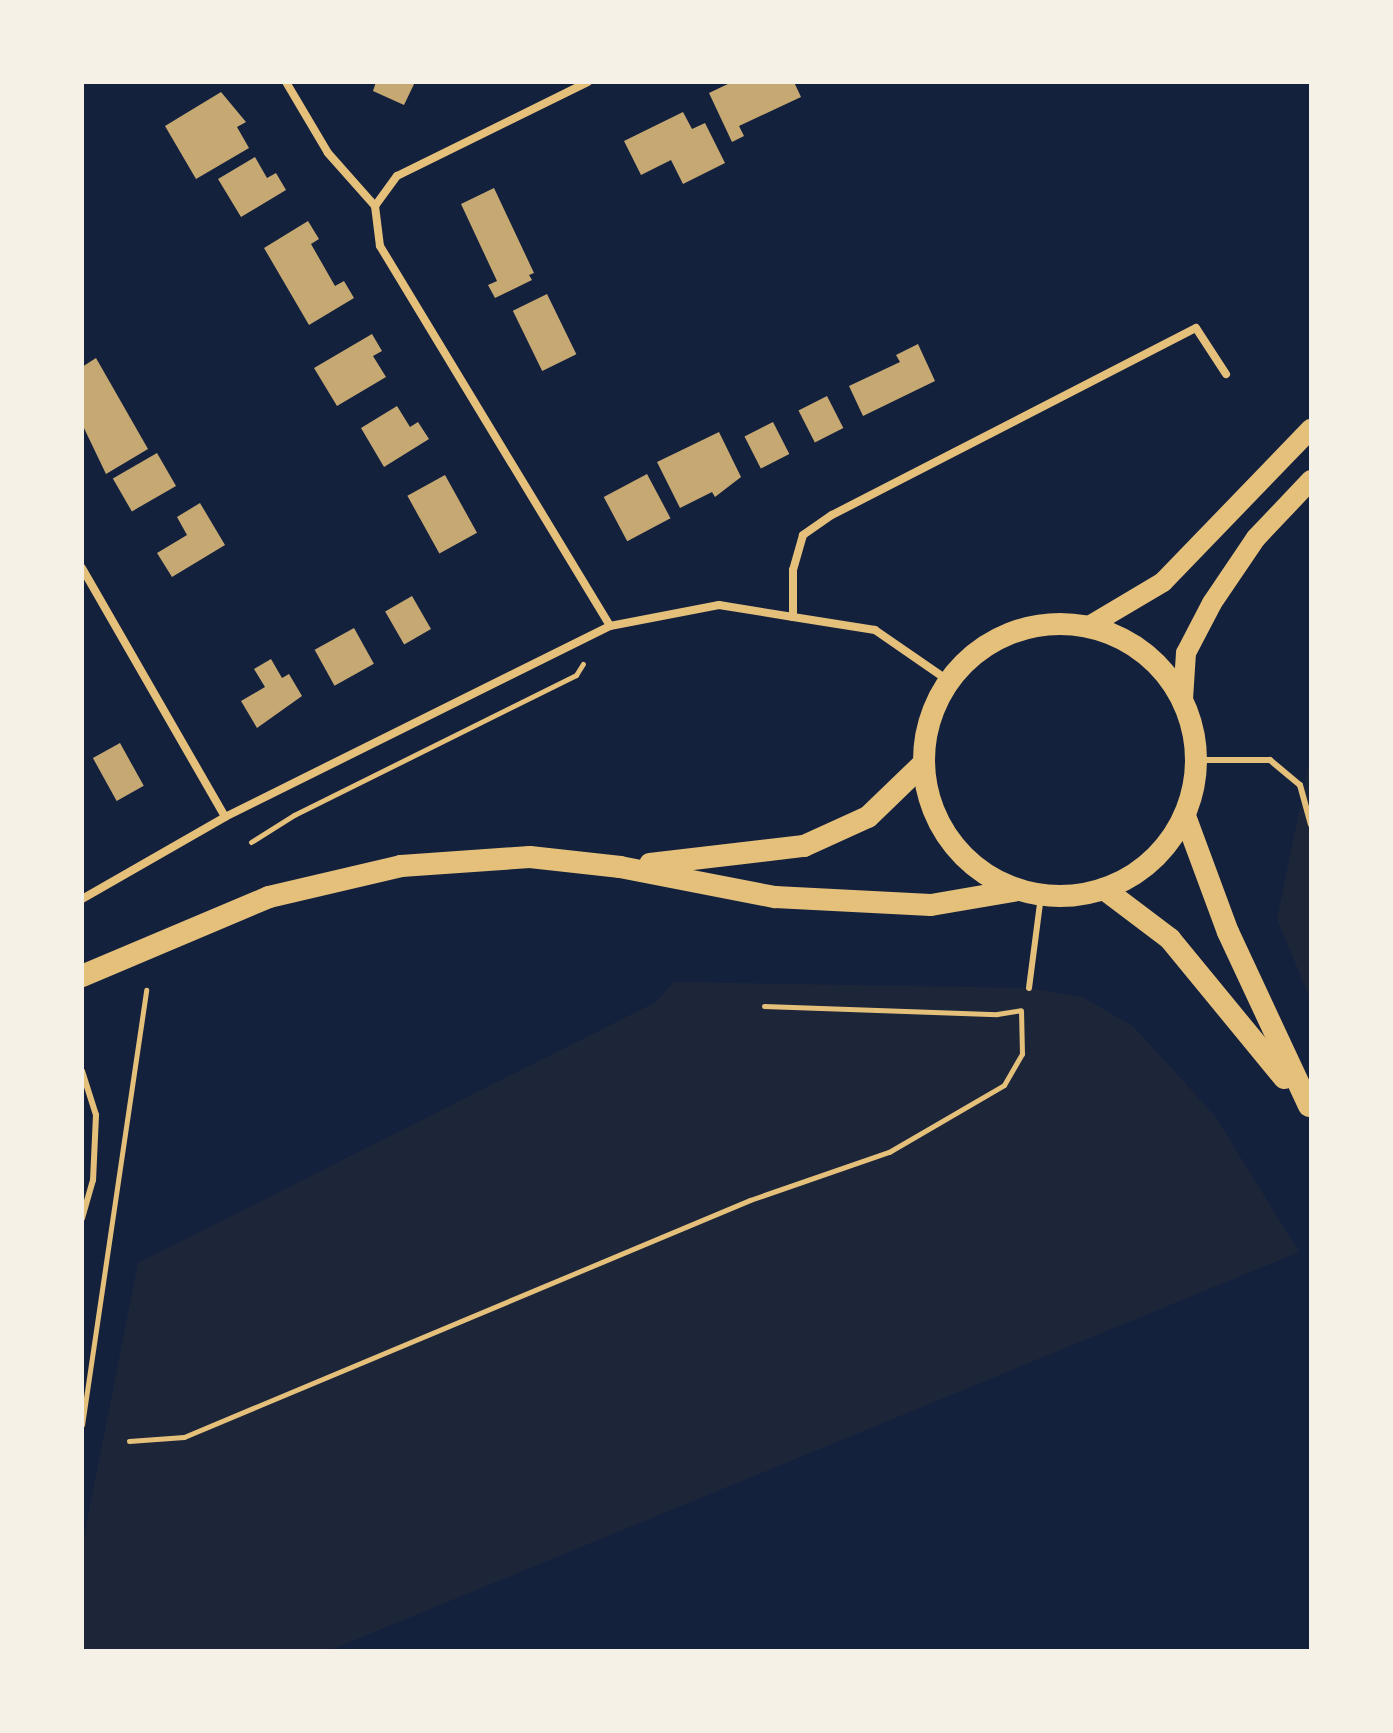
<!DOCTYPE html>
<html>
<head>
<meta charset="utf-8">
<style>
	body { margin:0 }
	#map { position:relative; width:1393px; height:1733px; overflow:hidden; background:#14213d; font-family:Poppins,sans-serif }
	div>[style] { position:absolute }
	.green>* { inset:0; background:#1d2539 }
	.building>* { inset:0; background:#c6a872; transform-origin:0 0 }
	.path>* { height:5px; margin:-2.5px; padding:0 2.5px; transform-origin:2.5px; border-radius:2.5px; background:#e5c07b }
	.service>* { height:6px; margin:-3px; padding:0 3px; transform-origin:3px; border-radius:3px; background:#e5c07b }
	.minor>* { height:8px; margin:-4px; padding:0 4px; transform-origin:4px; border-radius:4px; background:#e5c07b }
	.primary>* { height:20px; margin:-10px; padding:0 10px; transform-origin:10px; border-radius:10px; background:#e5c07b }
	.trunk>* { height:22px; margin:-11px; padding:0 11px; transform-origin:11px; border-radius:11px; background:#e5c07b }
	.trunk>.ring { margin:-11px; padding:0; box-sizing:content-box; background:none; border:22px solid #e5c07b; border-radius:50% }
	span { translate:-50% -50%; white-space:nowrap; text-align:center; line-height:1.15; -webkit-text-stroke:8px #f6f1e7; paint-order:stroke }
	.frame { position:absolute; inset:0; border:84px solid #f6f1e7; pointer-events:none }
</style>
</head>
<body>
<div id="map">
	<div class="green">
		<i style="clip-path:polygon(1311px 753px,1311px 1001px,1277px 919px)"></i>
		<i style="clip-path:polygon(674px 982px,1029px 988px,1082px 997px,1133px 1026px,1215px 1116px,1299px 1252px,328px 1651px,82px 1651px,82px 1546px,138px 1263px,656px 1002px)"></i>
	</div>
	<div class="building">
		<i style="clip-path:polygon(376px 82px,415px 82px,404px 105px,373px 91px)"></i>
		<i style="clip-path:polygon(732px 82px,794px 82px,801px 97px,739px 126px,744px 136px,732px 142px,709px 93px)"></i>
		<i style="clip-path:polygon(221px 92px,246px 122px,237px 127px,249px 148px,196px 179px,165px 126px)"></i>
		<i style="clip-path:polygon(683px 112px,692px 129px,705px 123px,725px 163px,683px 184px,671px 160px,641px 175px,624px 141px)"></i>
		<i style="clip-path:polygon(255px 157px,267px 178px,276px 173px,286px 190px,241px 217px,218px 179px)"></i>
		<i style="clip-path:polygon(494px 188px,534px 273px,529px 275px,532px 280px,495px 298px,488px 285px,497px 281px,461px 204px)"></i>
		<i style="clip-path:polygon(308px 221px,319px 239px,311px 244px,335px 286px,344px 281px,354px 298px,309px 325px,264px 248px)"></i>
		<i style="left:547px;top:294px;width:67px;height:38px;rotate:64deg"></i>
		<i style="clip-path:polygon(372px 334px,382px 351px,373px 356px,386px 377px,337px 406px,314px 368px)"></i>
		<i style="clip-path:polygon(918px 344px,935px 381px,863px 416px,849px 386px,900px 362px,896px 355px)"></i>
		<i style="clip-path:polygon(96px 358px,148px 449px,106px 474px,82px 424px,82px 367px)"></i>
		<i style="left:827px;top:396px;width:36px;height:32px;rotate:63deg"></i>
		<i style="clip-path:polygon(397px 406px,410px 427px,418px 422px,429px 439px,384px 467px,361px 428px)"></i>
		<i style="left:773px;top:422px;width:36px;height:32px;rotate:63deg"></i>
		<i style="clip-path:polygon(719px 432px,741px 477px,715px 497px,712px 492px,680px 508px,657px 462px)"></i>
		<i style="left:157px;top:453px;width:38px;height:51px;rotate:60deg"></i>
		<i style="left:647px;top:474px;width:50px;height:49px;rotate:62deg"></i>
		<i style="left:445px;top:475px;width:66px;height:43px;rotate:61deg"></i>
		<i style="clip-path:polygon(200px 503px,225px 545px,172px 577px,157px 553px,187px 535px,177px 517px)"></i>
		<i style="left:412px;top:596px;width:38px;height:31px;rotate:60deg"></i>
		<i style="left:354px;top:628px;width:41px;height:45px;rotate:61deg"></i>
		<i style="clip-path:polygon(271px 659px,282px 678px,289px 674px,302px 696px,257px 728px,241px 701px,265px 687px,254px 669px)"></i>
		<i style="left:120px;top:743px;width:49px;height:31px;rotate:61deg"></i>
	</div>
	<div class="path">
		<i style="left:251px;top:842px;width:51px;rotate:-32.1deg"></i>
		<i style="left:294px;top:815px;width:315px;rotate:-26.4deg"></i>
		<i style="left:576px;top:675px;width:13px;rotate:-58deg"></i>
		<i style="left:764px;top:1006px;width:233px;rotate:2deg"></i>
		<i style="left:997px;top:1014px;width:24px;rotate:-9deg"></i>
		<i style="left:82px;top:1425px;width:440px;rotate:-81.6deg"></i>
		<i style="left:129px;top:1441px;width:55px;rotate:-4.2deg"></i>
		<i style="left:184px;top:1437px;width:614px;rotate:-22.72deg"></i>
		<i style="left:750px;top:1200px;width:147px;rotate:-19.1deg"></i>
		<i style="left:889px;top:1152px;width:133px;rotate:-30.2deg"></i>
		<i style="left:1004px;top:1085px;width:36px;rotate:-60deg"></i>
		<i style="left:1022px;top:1054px;width:43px;rotate:-91.3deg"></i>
	</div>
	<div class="service">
		<i style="left:1197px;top:760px;width:73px"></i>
		<i style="left:1270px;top:760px;width:39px;rotate:40deg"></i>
		<i style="left:1300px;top:785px;width:41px;rotate:74.6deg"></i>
		<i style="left:1029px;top:988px;width:94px;rotate:-82.6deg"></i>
		<i style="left:82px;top:1071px;width:46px;rotate:72.3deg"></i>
		<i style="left:96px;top:1115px;width:65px;rotate:92.6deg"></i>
		<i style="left:93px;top:1180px;width:40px;rotate:106deg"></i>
	</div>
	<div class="minor">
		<i style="left:286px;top:82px;width:82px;rotate:59.4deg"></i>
		<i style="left:328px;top:153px;width:71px;rotate:48.4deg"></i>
		<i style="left:375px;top:206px;width:40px;rotate:82.9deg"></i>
		<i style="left:380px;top:246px;width:444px;rotate:58.8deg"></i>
		<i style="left:375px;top:206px;width:37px;rotate:-54deg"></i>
		<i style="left:397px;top:176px;width:213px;rotate:-26.2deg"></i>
		<i style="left:82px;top:568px;width:287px;rotate:60.1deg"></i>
		<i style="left:793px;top:617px;width:47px;rotate:-90deg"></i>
		<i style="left:793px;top:570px;width:36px;rotate:-74deg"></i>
		<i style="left:803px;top:535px;width:35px;rotate:-35deg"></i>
		<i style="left:832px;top:515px;width:409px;rotate:-27.2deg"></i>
		<i style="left:1196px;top:328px;width:55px;rotate:56.9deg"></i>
		<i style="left:82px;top:899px;width:165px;rotate:-29.8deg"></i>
		<i style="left:225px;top:817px;width:430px;rotate:-26.4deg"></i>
		<i style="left:610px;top:626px;width:111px;rotate:-10.9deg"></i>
		<i style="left:719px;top:605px;width:75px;rotate:9.2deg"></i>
		<i style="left:793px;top:617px;width:83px;rotate:9deg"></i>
		<i style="left:875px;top:630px;width:90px;rotate:34.6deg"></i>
	</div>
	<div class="primary">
		<i style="left:1089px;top:626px;width:86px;rotate:-30.7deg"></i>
		<i style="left:1163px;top:582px;width:213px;rotate:-46deg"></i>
		<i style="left:1183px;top:699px;width:46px;rotate:-86.3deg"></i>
		<i style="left:1186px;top:653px;width:56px;rotate:-62.5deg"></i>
		<i style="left:1212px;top:603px;width:78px;rotate:-55.9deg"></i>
		<i style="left:1256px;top:538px;width:80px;rotate:-46.5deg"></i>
	</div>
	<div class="trunk">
		<i class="ring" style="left:924px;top:624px;width:250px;height:250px"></i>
		<i style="left:1185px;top:816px;width:124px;rotate:69.7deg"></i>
		<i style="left:1228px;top:932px;width:192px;rotate:65deg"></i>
		<i style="left:650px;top:864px;width:155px;rotate:-6.7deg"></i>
		<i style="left:804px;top:846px;width:70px;rotate:-24.4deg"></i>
		<i style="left:868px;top:817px;width:78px;rotate:-44deg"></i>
		<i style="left:1104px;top:889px;width:83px;rotate:37.1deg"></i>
		<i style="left:1170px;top:939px;width:180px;rotate:50.6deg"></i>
		<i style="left:82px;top:976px;width:203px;rotate:-22.9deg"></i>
		<i style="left:269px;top:897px;width:136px;rotate:-13.2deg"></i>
		<i style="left:401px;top:866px;width:129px;rotate:-4deg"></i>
		<i style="left:530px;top:857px;width:91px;rotate:6.3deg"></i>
		<i style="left:620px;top:867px;width:158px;rotate:11deg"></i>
		<i style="left:775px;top:897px;width:156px;rotate:2.9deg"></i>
		<i style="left:931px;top:905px;width:88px;rotate:-9.8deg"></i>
	</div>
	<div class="frame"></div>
</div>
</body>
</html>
